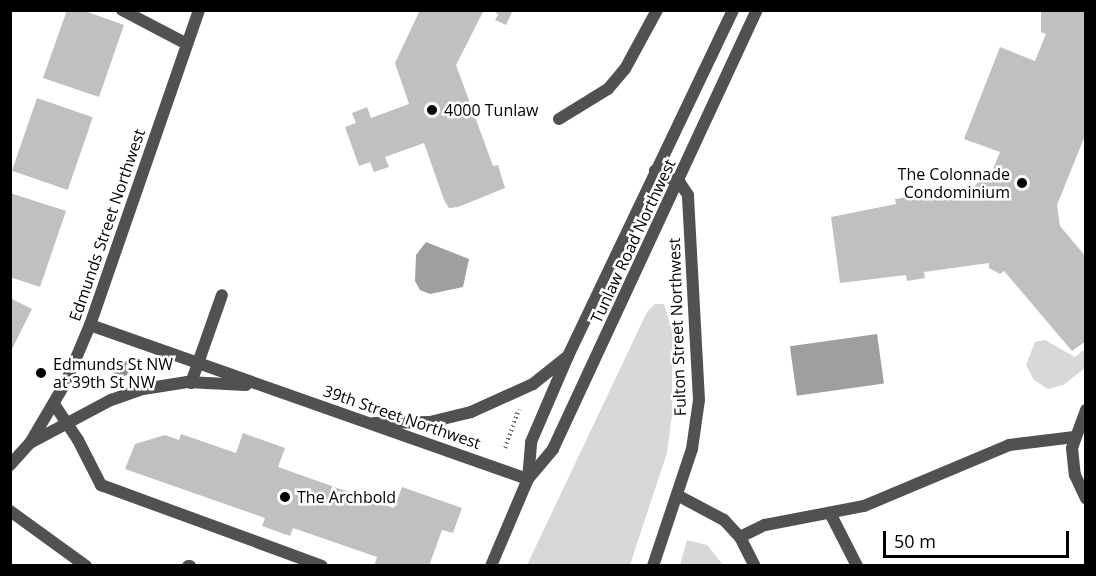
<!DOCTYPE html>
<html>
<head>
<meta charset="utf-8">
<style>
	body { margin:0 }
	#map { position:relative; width:1096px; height:576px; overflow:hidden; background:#fff; font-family:"Open Sans",sans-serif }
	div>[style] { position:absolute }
	.green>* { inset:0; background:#d8d8d8 }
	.water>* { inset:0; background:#9f9f9f; transform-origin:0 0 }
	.building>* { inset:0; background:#c0c0c0; transform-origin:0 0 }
	.path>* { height:4px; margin-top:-2px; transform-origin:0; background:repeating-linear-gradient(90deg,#737373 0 1.5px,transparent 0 4.5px) }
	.service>* { height:12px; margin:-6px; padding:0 6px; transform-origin:6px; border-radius:6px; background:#515151 }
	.pedestrian>* { height:12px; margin:-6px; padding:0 6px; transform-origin:6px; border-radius:6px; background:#515151 }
	.minor>* { height:12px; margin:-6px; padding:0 6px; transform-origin:6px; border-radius:6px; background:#515151 }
	.tertiary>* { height:12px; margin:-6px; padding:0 6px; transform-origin:6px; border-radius:6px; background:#515151 }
	.trees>* { width:18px; height:18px; margin:-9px; border-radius:50%; background:#8d8d8d }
	.dots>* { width:16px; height:16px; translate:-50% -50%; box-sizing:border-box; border:3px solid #fff; border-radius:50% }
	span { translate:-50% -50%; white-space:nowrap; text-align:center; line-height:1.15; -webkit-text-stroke:5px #fff; paint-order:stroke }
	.poi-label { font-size:16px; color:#000 }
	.left { translate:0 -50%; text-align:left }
	.right { translate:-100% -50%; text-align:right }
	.street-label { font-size:16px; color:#000 }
	.frame { position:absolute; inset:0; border:12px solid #000; pointer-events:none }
	.scale { position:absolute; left:883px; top:531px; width:186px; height:27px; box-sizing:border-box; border:3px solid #000; border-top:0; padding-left:8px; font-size:18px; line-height:21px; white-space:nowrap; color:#000; -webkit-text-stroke:4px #fff; paint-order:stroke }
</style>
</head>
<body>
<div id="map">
	<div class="green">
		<i style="clip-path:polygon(655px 304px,664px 304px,672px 330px,672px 414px,667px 453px,630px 565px,527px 565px,647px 312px)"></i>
		<i style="clip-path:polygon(1045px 340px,1075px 357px,1085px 349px,1085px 368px,1063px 385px,1048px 389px,1034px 380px,1026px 365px,1035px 342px)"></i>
		<i style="clip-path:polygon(687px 540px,707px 545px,723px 565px,680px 565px)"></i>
	</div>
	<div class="water">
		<i style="clip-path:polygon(426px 242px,469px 259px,463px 287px,430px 294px,420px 290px,415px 281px,416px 255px)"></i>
		<i style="left:877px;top:334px;width:50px;height:88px;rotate:82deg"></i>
	</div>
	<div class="building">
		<i style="clip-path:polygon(67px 10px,82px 10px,124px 25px,99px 97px,43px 78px)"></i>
		<i style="clip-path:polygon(420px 10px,484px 10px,456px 65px,493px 166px,498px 165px,505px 188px,458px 207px,449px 208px,444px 200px,424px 143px,385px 157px,389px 167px,374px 172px,370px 162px,359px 166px,345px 127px,356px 123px,352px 113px,367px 107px,371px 118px,409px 104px,395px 63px)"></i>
		<i style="clip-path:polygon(494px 10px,513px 10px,506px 25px,495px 20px,498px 15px)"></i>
		<i style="clip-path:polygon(1041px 10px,1086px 10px,1086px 133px,1057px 205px,1060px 226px,1086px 257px,1086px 341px,1072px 351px,1004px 271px,1000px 274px,989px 268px,989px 263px,924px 272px,925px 278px,907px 281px,906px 275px,840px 283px,831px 217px,896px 204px,895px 199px,922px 195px,922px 200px,974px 192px,973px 187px,985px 177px,989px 179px,1000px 152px,964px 139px,1000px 47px,1035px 61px,1046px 34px,1041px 32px)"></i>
		<i style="left:37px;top:98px;width:59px;height:77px;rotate:19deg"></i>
		<i style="clip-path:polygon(10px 193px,66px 211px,40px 287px,10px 277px)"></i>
		<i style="clip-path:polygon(10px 298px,32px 309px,10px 353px)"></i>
		<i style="clip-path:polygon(243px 433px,285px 448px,278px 467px,394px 508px,402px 487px,462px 508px,453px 533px,442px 530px,429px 566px,374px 566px,377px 557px,293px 528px,290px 536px,262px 526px,265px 518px,125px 469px,135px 444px,165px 435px,179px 440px,181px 434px,236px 453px)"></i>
	</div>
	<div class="path">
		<i style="left:505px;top:448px;width:41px;rotate:-70.3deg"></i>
	</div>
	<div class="service">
		<i style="left:122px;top:10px;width:73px;rotate:27.6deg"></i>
		<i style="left:559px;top:119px;width:57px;rotate:-31.5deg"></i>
		<i style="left:608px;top:89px;width:26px;rotate:-50deg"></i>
		<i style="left:625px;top:69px;width:67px;rotate:-61.5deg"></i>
		<i style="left:191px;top:383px;width:93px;rotate:-70.6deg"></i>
		<i style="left:54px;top:404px;width:43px;rotate:56.3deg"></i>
		<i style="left:78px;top:440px;width:51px;rotate:62.9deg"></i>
		<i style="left:101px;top:485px;width:235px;rotate:20.1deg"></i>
		<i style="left:1086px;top:410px;width:40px;rotate:110.2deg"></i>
		<i style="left:1072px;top:448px;width:27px;rotate:84deg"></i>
		<i style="left:1075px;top:475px;width:26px;rotate:65deg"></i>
		<i style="left:10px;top:511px;width:94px;rotate:35.9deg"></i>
		<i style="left:830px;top:513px;width:59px;rotate:63deg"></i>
		<i style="left:740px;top:537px;width:28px;rotate:-26deg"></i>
		<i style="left:765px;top:525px;width:101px;rotate:-10.9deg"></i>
		<i style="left:864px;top:506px;width:157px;rotate:-22.8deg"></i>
		<i style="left:1009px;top:445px;width:66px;rotate:-6.9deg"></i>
		<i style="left:188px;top:566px;width:2px"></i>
	</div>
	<div class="pedestrian">
		<i style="left:374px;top:423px;width:56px;rotate:-1deg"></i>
		<i style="left:430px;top:422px;width:42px;rotate:-13.7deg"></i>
		<i style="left:471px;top:412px;width:68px;rotate:-24.3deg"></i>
		<i style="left:533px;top:384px;width:45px;rotate:-38.7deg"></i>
	</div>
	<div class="minor">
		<i style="left:90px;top:325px;width:464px;rotate:19.4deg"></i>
		<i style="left:30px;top:443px;width:71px;rotate:-59.5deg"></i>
		<i style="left:66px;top:382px;width:62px;rotate:-67.2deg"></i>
		<i style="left:90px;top:325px;width:333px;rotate:-70.9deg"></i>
		<i style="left:10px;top:465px;width:30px;rotate:-48deg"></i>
		<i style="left:30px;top:443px;width:92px;rotate:-28deg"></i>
		<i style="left:111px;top:400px;width:34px;rotate:-19deg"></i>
		<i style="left:143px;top:389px;width:45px;rotate:-9deg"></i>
		<i style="left:187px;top:382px;width:59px;rotate:2.9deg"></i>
		<i style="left:677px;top:495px;width:53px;rotate:28deg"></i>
		<i style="left:724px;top:520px;width:23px;rotate:47deg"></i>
		<i style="left:740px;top:537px;width:33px;rotate:63deg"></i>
		<i style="left:653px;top:566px;width:123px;rotate:-71.6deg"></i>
		<i style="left:692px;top:449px;width:49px;rotate:-81.9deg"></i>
		<i style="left:699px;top:400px;width:205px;rotate:-93.1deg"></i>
		<i style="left:688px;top:195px;width:14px;rotate:-124deg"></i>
		<i style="left:680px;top:183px;width:28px;rotate:-154deg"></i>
	</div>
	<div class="tertiary">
		<i style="left:528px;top:479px;width:39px;rotate:-50deg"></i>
		<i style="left:553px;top:449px;width:484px;rotate:-65.1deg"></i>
		<i style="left:491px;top:566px;width:95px;rotate:-67deg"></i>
		<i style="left:528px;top:479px;width:37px;rotate:-85deg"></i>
		<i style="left:531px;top:442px;width:94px;rotate:-66.7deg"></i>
		<i style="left:568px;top:356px;width:383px;rotate:-64.5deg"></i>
	</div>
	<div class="trees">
		<i style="left:121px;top:368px"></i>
	</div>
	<div class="dots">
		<i style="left:432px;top:110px;background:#000"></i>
		<i style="left:1022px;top:183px;background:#000"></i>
		<i style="left:41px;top:373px;background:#000"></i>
		<i style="left:285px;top:497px;background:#000"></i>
	</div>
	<div class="poi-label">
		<span class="left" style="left:444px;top:110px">4000 Tunlaw</span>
		<span class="right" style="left:1010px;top:183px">The Colonnade<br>Condominium</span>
		<span class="left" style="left:53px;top:373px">Edmunds St NW<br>at 39th St NW</span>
		<span class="left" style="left:297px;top:497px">The Archbold</span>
	</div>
	<div class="street-label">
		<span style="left:107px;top:225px;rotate:-71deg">Edmunds Street Northwest</span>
		<span style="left:633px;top:241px;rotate:-65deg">Tunlaw Road Northwest</span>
		<span style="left:677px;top:327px;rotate:-92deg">Fulton Street Northwest</span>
		<span style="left:402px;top:417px;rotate:19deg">39th Street Northwest</span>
	</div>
	<div class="frame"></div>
	<div class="scale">50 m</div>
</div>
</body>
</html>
